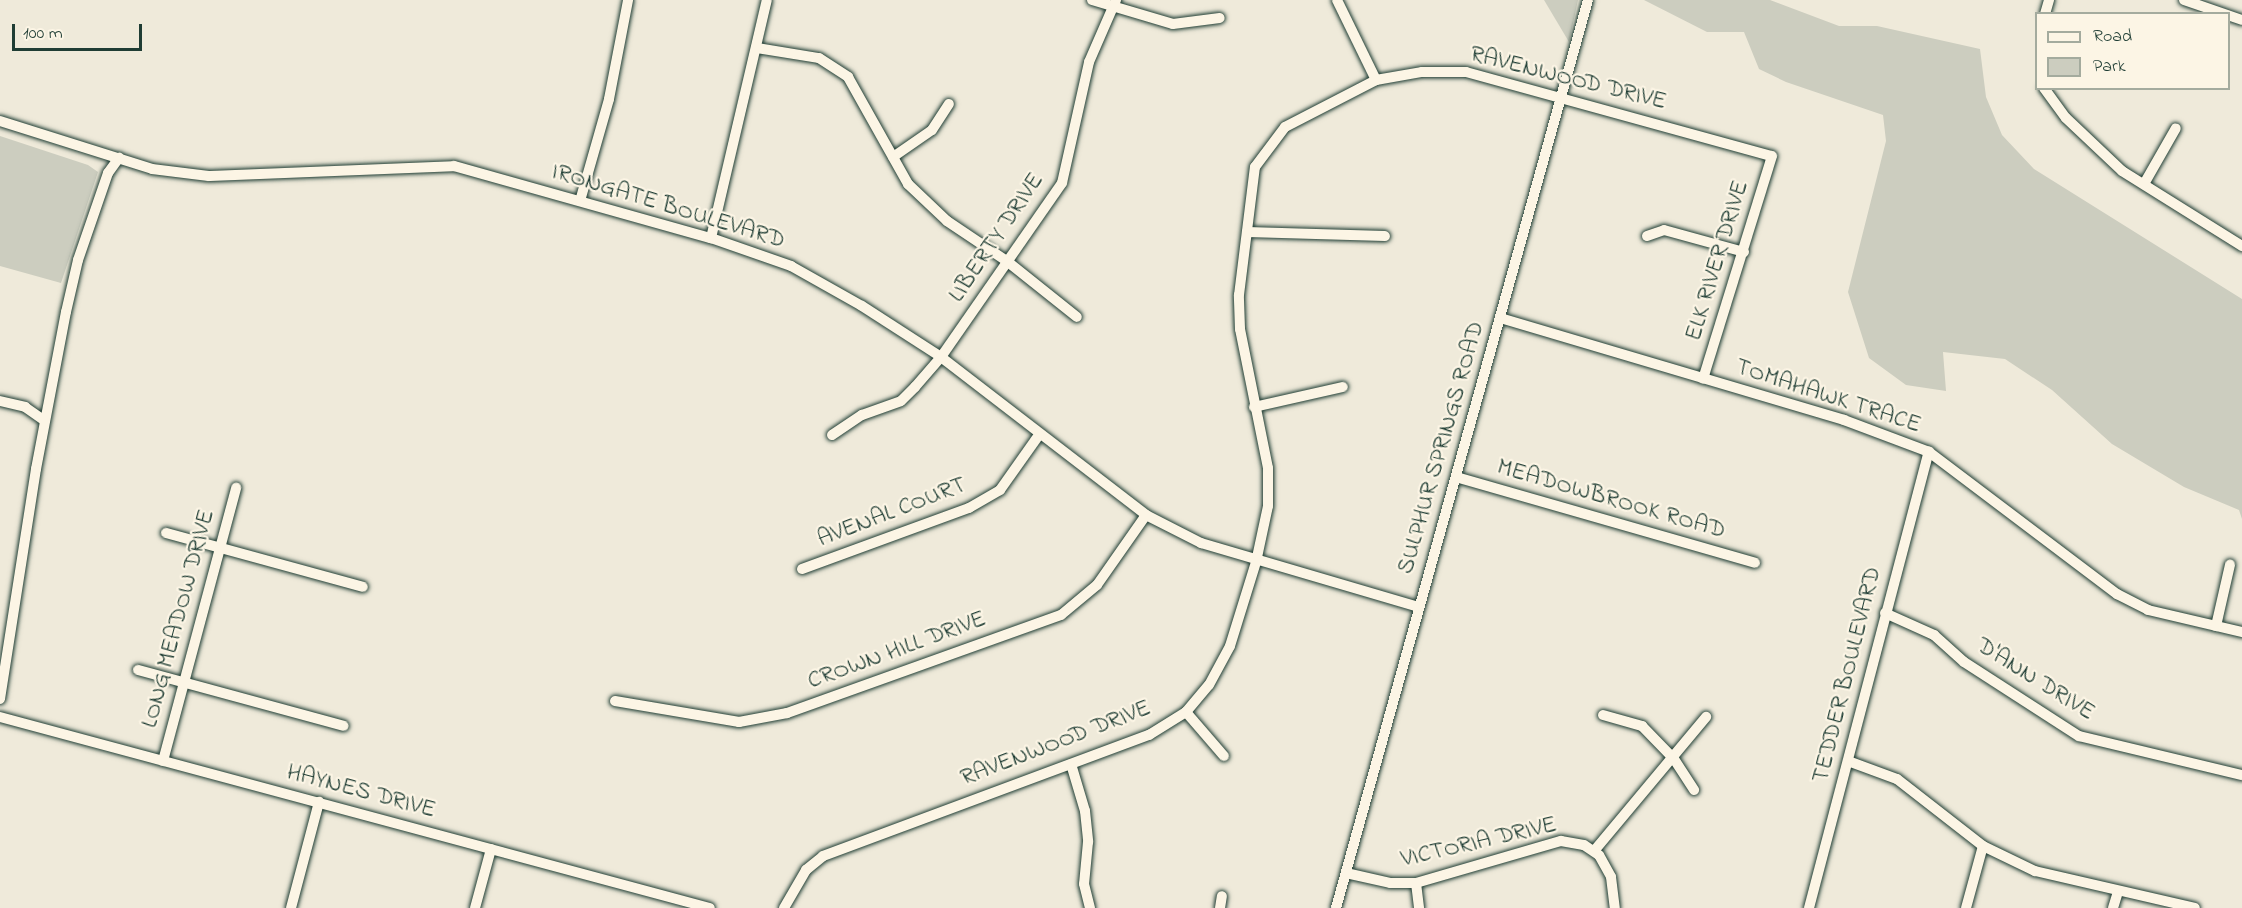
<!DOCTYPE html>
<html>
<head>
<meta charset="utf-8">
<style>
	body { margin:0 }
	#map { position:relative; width:2242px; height:908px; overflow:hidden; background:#efeada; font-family:"Indie Flower",sans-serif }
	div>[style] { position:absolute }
	.green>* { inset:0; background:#cccdbf }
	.roads { filter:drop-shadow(0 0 2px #1f3d34) drop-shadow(0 0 2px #1f3d34) }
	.minor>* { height:10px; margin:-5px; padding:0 5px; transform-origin:5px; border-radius:5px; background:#fcf5e5 }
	span { translate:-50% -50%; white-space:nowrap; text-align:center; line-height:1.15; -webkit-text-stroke:4.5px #fcf5e5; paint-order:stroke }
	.street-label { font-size:24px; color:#1f3d34 }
	.legend { position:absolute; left:2035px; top:12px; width:195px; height:78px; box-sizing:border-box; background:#fcf5e5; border:2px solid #a4ab9e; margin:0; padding:8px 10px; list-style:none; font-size:18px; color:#1f3d34 }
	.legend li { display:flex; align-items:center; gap:12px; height:30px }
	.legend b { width:30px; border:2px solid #a4ab9e }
	.scale { position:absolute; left:12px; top:24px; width:130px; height:27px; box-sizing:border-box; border:3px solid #1f3d34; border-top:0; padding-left:8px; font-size:18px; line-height:21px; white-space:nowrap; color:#1f3d34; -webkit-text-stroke:4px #fcf5e5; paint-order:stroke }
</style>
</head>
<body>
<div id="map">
	<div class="green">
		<i style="clip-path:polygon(1544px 0,1578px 0,1569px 42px)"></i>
		<i style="clip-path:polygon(1644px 0,1770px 0,1839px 26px,1877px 26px,1980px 49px,1986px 97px,2002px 135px,2034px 169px,2242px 299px,2242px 519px,2239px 510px,2184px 487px,2112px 444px,2052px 390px,2005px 359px,1943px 352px,1946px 391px,1906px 385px,1869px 358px,1848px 292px,1886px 141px,1883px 115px,1786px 82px,1759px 69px,1744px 32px,1707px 32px)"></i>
		<i style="clip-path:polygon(0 136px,88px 165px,98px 172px,61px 283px,0 266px)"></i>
	</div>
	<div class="roads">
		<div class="minor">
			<i style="left:1092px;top:0;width:84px;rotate:16.5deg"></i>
			<i style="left:1173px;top:24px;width:47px;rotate:-7.3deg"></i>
			<i style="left:1337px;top:0;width:89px;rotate:64deg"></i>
			<i style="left:2184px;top:0;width:61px;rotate:19deg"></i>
			<i style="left:2045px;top:14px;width:15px;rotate:-74deg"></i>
			<i style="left:757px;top:48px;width:63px;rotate:9.2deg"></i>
			<i style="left:819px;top:58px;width:35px;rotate:33deg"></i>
			<i style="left:848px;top:77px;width:123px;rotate:60.7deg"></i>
			<i style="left:908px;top:184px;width:54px;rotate:43.5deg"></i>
			<i style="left:947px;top:221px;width:73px;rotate:33.9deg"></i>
			<i style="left:1008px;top:262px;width:88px;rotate:38.6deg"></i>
			<i style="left:2044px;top:88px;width:37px;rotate:54deg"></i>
			<i style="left:2066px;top:118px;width:77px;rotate:43.4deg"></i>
			<i style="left:2122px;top:171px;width:142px;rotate:32deg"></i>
			<i style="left:0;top:121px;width:159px;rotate:17.5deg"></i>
			<i style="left:152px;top:169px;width:57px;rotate:7deg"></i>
			<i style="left:209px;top:176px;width:245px;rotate:-2.3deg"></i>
			<i style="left:454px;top:166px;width:267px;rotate:15.7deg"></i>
			<i style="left:711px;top:238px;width:85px;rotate:19.3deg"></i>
			<i style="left:791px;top:266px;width:81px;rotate:29.4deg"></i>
			<i style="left:862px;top:306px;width:94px;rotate:32.8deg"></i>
			<i style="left:941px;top:357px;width:259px;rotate:37.6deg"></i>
			<i style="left:1146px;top:515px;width:62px;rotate:27deg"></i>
			<i style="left:1201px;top:543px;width:226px;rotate:16.4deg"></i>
			<i style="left:893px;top:157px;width:47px;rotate:-34.7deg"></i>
			<i style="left:932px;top:130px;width:31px;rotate:-57deg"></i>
			<i style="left:2144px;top:184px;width:64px;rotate:-60.3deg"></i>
			<i style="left:580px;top:201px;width:106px;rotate:-74.1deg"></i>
			<i style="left:609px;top:99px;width:101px;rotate:-79.1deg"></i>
			<i style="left:1247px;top:232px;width:138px;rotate:1.7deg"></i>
			<i style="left:1647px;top:236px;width:18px;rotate:-19deg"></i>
			<i style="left:1664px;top:230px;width:83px;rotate:15.4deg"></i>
			<i style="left:711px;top:238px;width:244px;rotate:-76.8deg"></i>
			<i style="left:1500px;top:318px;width:359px;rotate:16.5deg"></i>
			<i style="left:1844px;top:420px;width:91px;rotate:20.6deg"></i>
			<i style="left:1929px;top:452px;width:236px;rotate:37.1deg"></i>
			<i style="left:2117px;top:594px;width:35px;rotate:27deg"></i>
			<i style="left:2148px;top:610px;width:97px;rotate:13.2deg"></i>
			<i style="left:0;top:401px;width:26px;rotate:13deg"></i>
			<i style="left:25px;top:407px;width:24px;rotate:35deg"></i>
			<i style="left:1254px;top:407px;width:91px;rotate:-12.7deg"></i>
			<i style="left:832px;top:435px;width:36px;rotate:-34deg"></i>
			<i style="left:862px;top:415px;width:41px;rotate:-19.7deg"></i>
			<i style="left:901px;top:401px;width:20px;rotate:-45deg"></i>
			<i style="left:915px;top:387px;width:40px;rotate:-49deg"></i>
			<i style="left:941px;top:357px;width:212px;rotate:-55.2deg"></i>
			<i style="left:1062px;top:183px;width:124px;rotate:-77.4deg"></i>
			<i style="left:1089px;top:62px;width:68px;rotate:-66.5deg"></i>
			<i style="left:1456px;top:477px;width:311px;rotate:16deg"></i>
			<i style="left:166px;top:533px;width:204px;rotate:15.3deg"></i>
			<i style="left:802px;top:569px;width:178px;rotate:-20.1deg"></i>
			<i style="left:969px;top:508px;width:36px;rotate:-30deg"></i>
			<i style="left:1000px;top:490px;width:67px;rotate:-54.7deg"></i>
			<i style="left:1885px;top:613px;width:54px;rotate:24.2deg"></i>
			<i style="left:1934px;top:635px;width:40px;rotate:42deg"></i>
			<i style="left:1964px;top:662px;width:137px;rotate:32.8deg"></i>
			<i style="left:2079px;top:736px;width:168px;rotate:13.5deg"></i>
			<i style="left:2216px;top:626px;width:63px;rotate:-77.1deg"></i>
			<i style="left:138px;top:670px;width:213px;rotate:15.2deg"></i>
			<i style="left:0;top:699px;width:233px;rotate:-81.1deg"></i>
			<i style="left:36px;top:469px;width:160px;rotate:-79.2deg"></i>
			<i style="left:66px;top:312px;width:53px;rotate:-77deg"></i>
			<i style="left:78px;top:260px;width:92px;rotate:-71deg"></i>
			<i style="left:108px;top:173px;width:19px;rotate:-54deg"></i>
			<i style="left:615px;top:701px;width:126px;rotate:9.6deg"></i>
			<i style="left:739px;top:722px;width:49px;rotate:-10.6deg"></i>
			<i style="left:787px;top:713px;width:291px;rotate:-19.7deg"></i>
			<i style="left:1061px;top:615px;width:47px;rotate:-39.8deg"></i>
			<i style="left:1097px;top:585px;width:85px;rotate:-55deg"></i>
			<i style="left:1186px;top:712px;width:58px;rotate:49.2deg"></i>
			<i style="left:1603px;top:715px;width:41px;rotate:15.8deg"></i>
			<i style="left:1642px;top:726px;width:46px;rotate:45.9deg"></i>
			<i style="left:1674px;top:759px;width:37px;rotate:57deg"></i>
			<i style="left:0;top:717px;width:735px;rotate:15.06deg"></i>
			<i style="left:163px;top:761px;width:283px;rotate:-75deg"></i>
			<i style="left:1848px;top:761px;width:52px;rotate:20.2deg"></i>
			<i style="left:1897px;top:779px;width:109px;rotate:37.9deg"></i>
			<i style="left:1983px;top:846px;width:58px;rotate:25.7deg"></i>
			<i style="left:2035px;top:871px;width:164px;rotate:13deg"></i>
			<i style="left:1071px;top:764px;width:49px;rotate:73.4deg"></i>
			<i style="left:1085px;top:811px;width:31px;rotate:84deg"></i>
			<i style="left:1088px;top:842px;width:42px;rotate:95.4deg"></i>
			<i style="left:1084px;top:884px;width:25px;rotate:76deg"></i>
			<i style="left:1594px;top:851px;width:175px;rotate:-50.1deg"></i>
			<i style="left:1346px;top:873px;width:45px;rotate:12.8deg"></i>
			<i style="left:1390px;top:883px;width:26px"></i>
			<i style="left:1416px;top:883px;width:151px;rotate:-16.2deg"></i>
			<i style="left:1561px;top:841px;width:23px;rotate:10deg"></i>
			<i style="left:1584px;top:845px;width:18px;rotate:34deg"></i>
			<i style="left:1599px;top:855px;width:25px;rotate:61deg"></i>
			<i style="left:1611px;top:877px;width:31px;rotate:83deg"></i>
			<i style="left:1416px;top:883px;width:25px;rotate:83deg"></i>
			<i style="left:291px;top:908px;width:110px;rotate:-75.2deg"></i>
			<i style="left:475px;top:908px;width:61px;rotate:-74.8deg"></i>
			<i style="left:784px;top:908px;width:44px;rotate:-59.9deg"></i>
			<i style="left:806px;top:870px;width:22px;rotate:-39deg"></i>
			<i style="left:823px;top:856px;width:348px;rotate:-20.4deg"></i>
			<i style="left:1149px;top:735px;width:44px;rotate:-31.9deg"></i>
			<i style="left:1186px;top:712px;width:35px;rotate:-50deg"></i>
			<i style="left:1209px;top:685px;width:44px;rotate:-61.7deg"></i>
			<i style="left:1230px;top:646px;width:88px;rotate:-72.8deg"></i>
			<i style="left:1256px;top:562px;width:57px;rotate:-77.9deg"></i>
			<i style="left:1268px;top:506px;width:38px;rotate:-90deg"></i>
			<i style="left:1268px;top:468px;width:142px;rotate:-101.4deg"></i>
			<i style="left:1240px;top:329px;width:34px;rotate:-92deg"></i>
			<i style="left:1239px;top:295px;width:129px;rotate:-82.9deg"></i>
			<i style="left:1255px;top:167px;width:50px;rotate:-53.1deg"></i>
			<i style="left:1285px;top:127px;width:102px;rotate:-27.3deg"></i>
			<i style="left:1376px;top:80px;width:47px;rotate:-9.9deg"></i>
			<i style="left:1422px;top:72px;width:44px"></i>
			<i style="left:1466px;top:72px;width:317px;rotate:15.4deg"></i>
			<i style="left:1772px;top:156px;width:233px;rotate:107.2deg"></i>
			<i style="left:1220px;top:908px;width:12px;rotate:-81deg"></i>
			<i style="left:1336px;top:908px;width:942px;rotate:-74.49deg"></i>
			<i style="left:1809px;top:908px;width:472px;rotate:-75.3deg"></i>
			<i style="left:1966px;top:908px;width:64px;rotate:-74.7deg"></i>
			<i style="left:2113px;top:908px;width:17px;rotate:-73deg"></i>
		</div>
	</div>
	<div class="street-label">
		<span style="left:1568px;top:79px;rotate:14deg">RAVENWOOD DRIVE</span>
		<span style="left:668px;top:207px;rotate:17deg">IRONGATE BOULEVARD</span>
		<span style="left:997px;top:238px;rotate:-56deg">LIBERTY DRIVE</span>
		<span style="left:1718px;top:261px;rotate:-73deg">ELK RIVER DRIVE</span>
		<span style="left:1828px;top:397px;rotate:18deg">TOMAHAWK TRACE</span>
		<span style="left:1442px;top:448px;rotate:-74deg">SULPHUR SPRINGS ROAD</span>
		<span style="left:1611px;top:500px;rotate:16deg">MEADOWBROOK ROAD</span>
		<span style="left:892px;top:513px;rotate:-21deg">AVENAL COURT</span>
		<span style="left:179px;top:619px;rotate:-75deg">LONG MEADOW DRIVE</span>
		<span style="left:897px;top:651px;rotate:-20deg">CROWN HILL DRIVE</span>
		<span style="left:1848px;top:675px;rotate:-76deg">TEDDER BOULEVARD</span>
		<span style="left:2035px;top:680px;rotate:32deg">D'ANN DRIVE</span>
		<span style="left:1056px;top:744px;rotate:-21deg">RAVENWOOD DRIVE</span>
		<span style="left:361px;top:792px;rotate:15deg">HAYNES DRIVE</span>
		<span style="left:1479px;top:843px;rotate:-13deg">VICTORIA DRIVE</span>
	</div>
	<ul class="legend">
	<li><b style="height:8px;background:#fcf5e5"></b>Road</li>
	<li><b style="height:16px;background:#cccdbf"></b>Park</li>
	</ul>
	<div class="scale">100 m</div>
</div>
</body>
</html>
